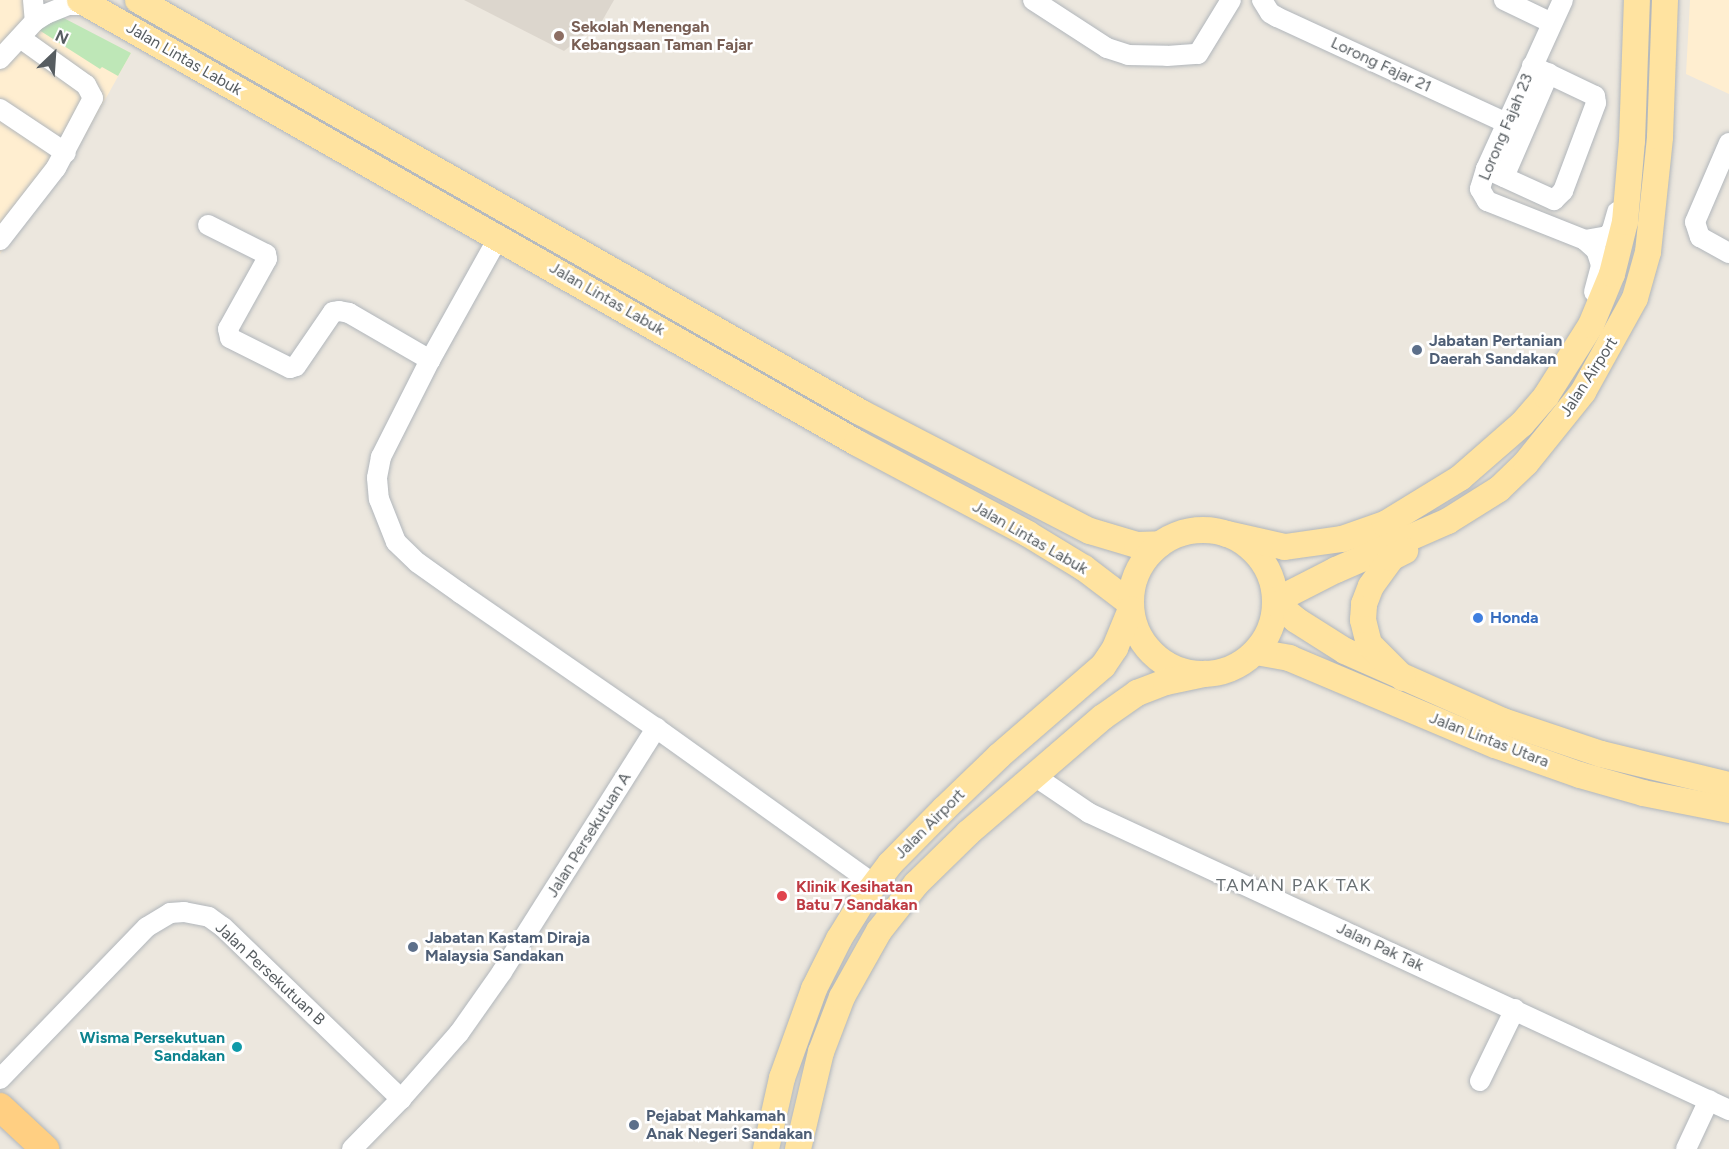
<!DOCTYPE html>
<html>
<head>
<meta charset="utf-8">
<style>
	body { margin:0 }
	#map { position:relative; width:1729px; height:1149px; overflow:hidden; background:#ece7de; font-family:Figtree,sans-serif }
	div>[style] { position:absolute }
	.commercial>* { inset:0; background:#ffeed0 }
	.education>* { inset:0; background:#dcd6cd }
	.green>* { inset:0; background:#bee7b7 }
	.roads { filter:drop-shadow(0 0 2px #b1b6bb) drop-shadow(0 0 2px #b1b6bb) }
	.minor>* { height:20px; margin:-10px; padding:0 10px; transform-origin:10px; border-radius:10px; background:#fff }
	.major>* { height:26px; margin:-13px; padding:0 13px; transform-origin:13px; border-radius:13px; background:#ffe3a0 }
	.major>.ring { margin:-13px; padding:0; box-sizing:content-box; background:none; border:26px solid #ffe3a0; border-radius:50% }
	.highway>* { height:28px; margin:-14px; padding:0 14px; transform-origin:14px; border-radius:14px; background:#ffcf82 }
	.dots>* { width:16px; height:16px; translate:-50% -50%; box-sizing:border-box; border:3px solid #fff; border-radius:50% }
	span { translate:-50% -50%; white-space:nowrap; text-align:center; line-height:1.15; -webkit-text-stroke:5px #fff; paint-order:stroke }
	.education-label { font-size:16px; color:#785e54; font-weight:700 }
	.left { translate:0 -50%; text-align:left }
	.street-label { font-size:16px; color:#575d61 }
	.service-label { font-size:16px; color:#4e5e75; font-weight:700 }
	.shop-label { font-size:16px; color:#366cbe; font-weight:700 }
	.health-label { font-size:16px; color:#be3a42; font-weight:700 }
	.culture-label { font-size:16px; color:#0d838f; font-weight:700 }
	.right { translate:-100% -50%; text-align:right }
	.neighbourhood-label { font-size:18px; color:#686f73; letter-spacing:1.5px }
	.north { position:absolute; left:24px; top:24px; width:60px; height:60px; -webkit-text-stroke:4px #fff; paint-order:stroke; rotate:25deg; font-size:16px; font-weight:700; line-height:24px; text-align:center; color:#575d61 }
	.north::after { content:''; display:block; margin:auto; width:21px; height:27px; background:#575d61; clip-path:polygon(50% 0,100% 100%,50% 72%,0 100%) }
</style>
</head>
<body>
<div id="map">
	<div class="commercial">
		<i style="clip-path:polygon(0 0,26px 0,131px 53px,70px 163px,0 254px)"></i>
		<i style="clip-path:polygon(1690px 0,1729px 0,1729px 94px,1686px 74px)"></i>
	</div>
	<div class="education">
		<i style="clip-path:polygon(464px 0,614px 0,602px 21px,564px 51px)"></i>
	</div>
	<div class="green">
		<i style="clip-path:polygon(54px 13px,131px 53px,118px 76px,102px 67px,100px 69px,39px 30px)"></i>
	</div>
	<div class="roads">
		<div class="minor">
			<i style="left:33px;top:0;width:21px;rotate:85deg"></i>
			<i style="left:1033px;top:0;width:88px;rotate:33deg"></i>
			<i style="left:1107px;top:48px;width:22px;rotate:18deg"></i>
			<i style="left:1128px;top:55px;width:39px;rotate:1deg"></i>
			<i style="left:1167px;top:56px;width:31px;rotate:-4deg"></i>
			<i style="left:1198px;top:54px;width:63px;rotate:-58.6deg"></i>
			<i style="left:1262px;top:0;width:15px;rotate:58deg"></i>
			<i style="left:1270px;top:13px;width:8px;rotate:30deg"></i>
			<i style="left:1277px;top:17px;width:252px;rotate:24.8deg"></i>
			<i style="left:1504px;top:0;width:53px;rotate:25.6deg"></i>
			<i style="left:1563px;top:0;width:186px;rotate:114.5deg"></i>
			<i style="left:1486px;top:169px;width:21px;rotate:107deg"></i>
			<i style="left:1480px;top:189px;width:14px;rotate:60deg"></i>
			<i style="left:1487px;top:201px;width:105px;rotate:21.7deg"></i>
			<i style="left:0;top:59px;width:52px;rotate:-47.4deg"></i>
			<i style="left:35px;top:21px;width:13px;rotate:-32deg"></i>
			<i style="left:46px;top:14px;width:24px;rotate:-22deg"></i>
			<i style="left:68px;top:5px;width:24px"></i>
			<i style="left:0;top:109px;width:79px;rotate:33.7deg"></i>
			<i style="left:1729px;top:143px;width:86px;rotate:113.3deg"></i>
			<i style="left:1695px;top:222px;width:16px;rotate:72deg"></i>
			<i style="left:1700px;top:237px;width:33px;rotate:29deg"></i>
			<i style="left:1486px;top:169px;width:75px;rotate:24.5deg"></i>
			<i style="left:1554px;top:200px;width:13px;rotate:-45deg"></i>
			<i style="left:1563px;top:191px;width:94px;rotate:-69.4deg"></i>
			<i style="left:1596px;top:103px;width:7px;rotate:-98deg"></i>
			<i style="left:1595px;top:96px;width:70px;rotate:-154.5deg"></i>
			<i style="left:1504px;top:177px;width:113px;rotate:-66.6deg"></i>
			<i style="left:208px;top:225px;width:65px;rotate:26.6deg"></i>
			<i style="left:266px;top:254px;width:5px;rotate:79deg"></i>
			<i style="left:267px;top:259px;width:80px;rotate:119.1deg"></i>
			<i style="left:228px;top:329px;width:9px;rotate:77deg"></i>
			<i style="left:230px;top:338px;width:67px;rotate:26.6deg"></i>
			<i style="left:290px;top:368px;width:6px;rotate:-18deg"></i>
			<i style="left:296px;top:366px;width:65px;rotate:-55.6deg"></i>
			<i style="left:333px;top:312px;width:6px;rotate:-9deg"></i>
			<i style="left:339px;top:311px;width:10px;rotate:11deg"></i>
			<i style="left:349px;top:313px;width:94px;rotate:30.1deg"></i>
			<i style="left:498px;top:238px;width:140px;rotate:119.1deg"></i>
			<i style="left:430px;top:360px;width:109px;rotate:116.8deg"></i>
			<i style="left:381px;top:457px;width:21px;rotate:101deg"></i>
			<i style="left:377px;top:478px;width:21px;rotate:85deg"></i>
			<i style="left:379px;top:499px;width:46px;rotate:68.4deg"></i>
			<i style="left:396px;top:542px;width:30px;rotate:44deg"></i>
			<i style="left:418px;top:563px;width:52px;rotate:35.5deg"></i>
			<i style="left:460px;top:593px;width:238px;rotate:34.6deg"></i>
			<i style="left:656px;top:728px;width:268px;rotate:35.6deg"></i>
			<i style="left:0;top:240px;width:91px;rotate:-52.1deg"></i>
			<i style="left:56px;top:168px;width:79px;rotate:-62.1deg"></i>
			<i style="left:93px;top:98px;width:15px;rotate:-118deg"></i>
			<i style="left:86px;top:85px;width:81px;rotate:-144.5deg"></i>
			<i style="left:1594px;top:292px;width:28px;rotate:-75deg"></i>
			<i style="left:1601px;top:265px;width:16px;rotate:-108deg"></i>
			<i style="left:1596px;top:250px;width:15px;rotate:-138deg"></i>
			<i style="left:1585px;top:240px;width:23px;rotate:-10deg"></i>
			<i style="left:1608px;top:236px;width:7px;rotate:-56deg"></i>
			<i style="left:1612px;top:230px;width:19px;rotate:-74deg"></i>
			<i style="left:1036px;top:777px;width:64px;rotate:34.2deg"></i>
			<i style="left:1089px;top:813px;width:706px;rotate:24.89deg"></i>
			<i style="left:0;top:1079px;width:211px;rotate:-46deg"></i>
			<i style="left:147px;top:927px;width:27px;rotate:-31deg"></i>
			<i style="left:170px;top:913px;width:14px;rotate:-4deg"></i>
			<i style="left:184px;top:912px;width:25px;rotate:11deg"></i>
			<i style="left:209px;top:917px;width:17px;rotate:36deg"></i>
			<i style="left:223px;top:927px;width:248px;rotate:44deg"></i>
			<i style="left:1480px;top:1081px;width:80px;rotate:-64.1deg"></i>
			<i style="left:352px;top:1149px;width:70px;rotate:-45.6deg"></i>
			<i style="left:401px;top:1099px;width:88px;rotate:-48.7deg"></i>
			<i style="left:459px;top:1033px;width:75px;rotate:-54.8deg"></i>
			<i style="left:502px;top:972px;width:289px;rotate:-57.7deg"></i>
			<i style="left:1686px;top:1149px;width:54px;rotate:-64.9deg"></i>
		</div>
		<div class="major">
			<i style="left:80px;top:0;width:894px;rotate:29.69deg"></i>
			<i style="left:857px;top:443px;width:194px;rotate:28deg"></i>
			<i style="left:1028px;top:534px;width:66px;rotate:31.3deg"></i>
			<i style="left:1084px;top:568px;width:58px;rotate:37.3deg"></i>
			<i style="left:138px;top:0;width:831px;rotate:29.71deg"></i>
			<i style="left:860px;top:412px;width:259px;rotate:27.4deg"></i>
			<i style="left:1090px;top:531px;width:49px;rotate:16.6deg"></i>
			<i style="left:1137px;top:545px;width:23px;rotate:-2deg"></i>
			<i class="ring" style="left:1131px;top:530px;width:118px;height:118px"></i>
			<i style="left:1227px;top:534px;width:59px;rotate:12.6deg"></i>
			<i style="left:1285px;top:547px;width:58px;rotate:-8deg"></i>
			<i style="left:1342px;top:539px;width:46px;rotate:-19.2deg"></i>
			<i style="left:1385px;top:524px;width:88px;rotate:-31.5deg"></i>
			<i style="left:1460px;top:478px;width:82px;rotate:-41.1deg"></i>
			<i style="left:1522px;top:424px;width:37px;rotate:-49deg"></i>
			<i style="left:1546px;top:396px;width:84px;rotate:-57.6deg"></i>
			<i style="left:1591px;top:325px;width:55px;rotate:-67.6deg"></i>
			<i style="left:1612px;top:274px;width:54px;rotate:-76deg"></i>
			<i style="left:1625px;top:222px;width:81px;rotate:-85.1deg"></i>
			<i style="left:1632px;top:141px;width:141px;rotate:-88deg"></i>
			<i style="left:1277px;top:600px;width:66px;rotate:-27deg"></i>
			<i style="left:1336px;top:570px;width:122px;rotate:-23.6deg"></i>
			<i style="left:1448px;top:521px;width:60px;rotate:-32.1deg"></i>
			<i style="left:1499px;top:489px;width:37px;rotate:-44deg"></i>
			<i style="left:1526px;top:463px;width:91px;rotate:-51.2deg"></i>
			<i style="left:1583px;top:392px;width:107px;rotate:-61deg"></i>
			<i style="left:1635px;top:298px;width:48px;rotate:-74.2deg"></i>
			<i style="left:1648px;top:252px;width:116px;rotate:-84deg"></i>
			<i style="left:1660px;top:137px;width:137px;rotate:-87.9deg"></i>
			<i style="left:1277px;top:604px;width:25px;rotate:40deg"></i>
			<i style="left:1296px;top:620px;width:58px;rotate:32.3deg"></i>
			<i style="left:1345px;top:651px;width:173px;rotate:23.9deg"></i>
			<i style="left:1503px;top:721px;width:103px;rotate:18.6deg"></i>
			<i style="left:1601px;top:754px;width:132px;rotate:13.6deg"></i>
			<i style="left:1256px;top:652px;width:34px;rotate:10deg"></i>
			<i style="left:1289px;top:658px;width:224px;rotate:22.9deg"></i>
			<i style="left:1495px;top:745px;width:90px;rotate:19.4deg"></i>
			<i style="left:1580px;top:775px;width:66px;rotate:15.9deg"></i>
			<i style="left:1643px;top:793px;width:88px;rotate:11.2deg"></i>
			<i style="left:1403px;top:678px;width:48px;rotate:-135deg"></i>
			<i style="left:1369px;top:644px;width:25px;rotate:-104deg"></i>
			<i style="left:1363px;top:620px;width:16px;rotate:-86deg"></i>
			<i style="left:1364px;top:604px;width:19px;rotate:-69deg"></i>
			<i style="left:1371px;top:586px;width:34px;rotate:-54deg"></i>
			<i style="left:1391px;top:558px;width:16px;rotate:-27deg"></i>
			<i style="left:766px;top:1149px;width:73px;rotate:-77.3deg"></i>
			<i style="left:782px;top:1078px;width:95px;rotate:-70.2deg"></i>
			<i style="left:814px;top:989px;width:56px;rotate:-63.4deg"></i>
			<i style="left:839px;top:939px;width:49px;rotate:-58.2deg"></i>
			<i style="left:865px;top:897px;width:41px;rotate:-52.9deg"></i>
			<i style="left:890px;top:864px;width:77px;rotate:-45.5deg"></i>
			<i style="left:944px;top:809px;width:76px;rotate:-43.9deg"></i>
			<i style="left:999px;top:756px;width:138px;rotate:-40.9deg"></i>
			<i style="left:1103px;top:666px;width:22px;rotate:-56deg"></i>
			<i style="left:1115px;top:648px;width:42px;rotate:-67.7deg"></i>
			<i style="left:798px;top:1149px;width:100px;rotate:-76.7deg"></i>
			<i style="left:821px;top:1052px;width:59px;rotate:-69.1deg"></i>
			<i style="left:842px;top:997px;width:76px;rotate:-60.7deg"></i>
			<i style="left:879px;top:931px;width:60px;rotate:-51.8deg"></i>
			<i style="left:916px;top:884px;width:73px;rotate:-44.4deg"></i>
			<i style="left:968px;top:833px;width:178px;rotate:-40.7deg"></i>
			<i style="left:1103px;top:717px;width:42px;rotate:-35.2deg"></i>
			<i style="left:1137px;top:693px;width:31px;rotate:-21deg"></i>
			<i style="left:1166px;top:682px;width:40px;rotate:-12deg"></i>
		</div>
		<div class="highway">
			<i style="left:0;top:1107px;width:62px;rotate:43deg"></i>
		</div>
	</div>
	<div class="dots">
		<i style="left:559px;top:36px;background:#8d6e63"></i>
		<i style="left:1417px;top:350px;background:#5c6f8a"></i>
		<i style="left:1478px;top:618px;background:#3f7fe0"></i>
		<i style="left:782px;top:896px;background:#e0444e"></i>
		<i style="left:413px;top:947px;background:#5c6f8a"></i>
		<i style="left:237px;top:1047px;background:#0f9aa8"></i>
		<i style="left:634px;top:1125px;background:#5c6f8a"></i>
	</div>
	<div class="education-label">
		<span class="left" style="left:571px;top:36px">Sekolah Menengah<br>Kebangsaan Taman Fajar</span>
	</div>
	<div class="street-label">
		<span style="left:184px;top:59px;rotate:30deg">Jalan Lintas Labuk</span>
		<span style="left:1381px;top:65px;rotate:25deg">Lorong Fajar 21</span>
		<span style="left:1506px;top:127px;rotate:-67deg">Lorong Fajah 23</span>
		<span style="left:607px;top:299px;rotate:30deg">Jalan Lintas Labuk</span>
		<span style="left:1589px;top:377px;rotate:-57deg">Jalan Airport</span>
		<span style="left:1030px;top:538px;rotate:30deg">Jalan Lintas Labuk</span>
		<span style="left:1489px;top:740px;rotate:21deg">Jalan Lintas Utara</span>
		<span style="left:930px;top:824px;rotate:-45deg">Jalan Airport</span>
		<span style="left:589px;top:835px;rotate:-58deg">Jalan Persekutuan A</span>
		<span style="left:1380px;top:947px;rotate:25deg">Jalan Pak Tak</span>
		<span style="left:270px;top:974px;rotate:43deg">Jalan Persekutuan B</span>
	</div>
	<div class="service-label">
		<span class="left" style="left:1429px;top:350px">Jabatan Pertanian<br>Daerah Sandakan</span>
		<span class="left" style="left:425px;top:947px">Jabatan Kastam Diraja<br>Malaysia Sandakan</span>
		<span class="left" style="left:646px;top:1125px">Pejabat Mahkamah<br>Anak Negeri Sandakan</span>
	</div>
	<div class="shop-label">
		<span class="left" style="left:1490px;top:618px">Honda</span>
	</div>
	<div class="health-label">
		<span class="left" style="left:796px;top:896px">Klinik Kesihatan<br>Batu 7 Sandakan</span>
	</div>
	<div class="culture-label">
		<span class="right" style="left:225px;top:1047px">Wisma Persekutuan<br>Sandakan</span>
	</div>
	<div class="neighbourhood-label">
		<span style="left:1294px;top:885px">TAMAN PAK TAK</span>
	</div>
	<div class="north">N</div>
</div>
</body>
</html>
